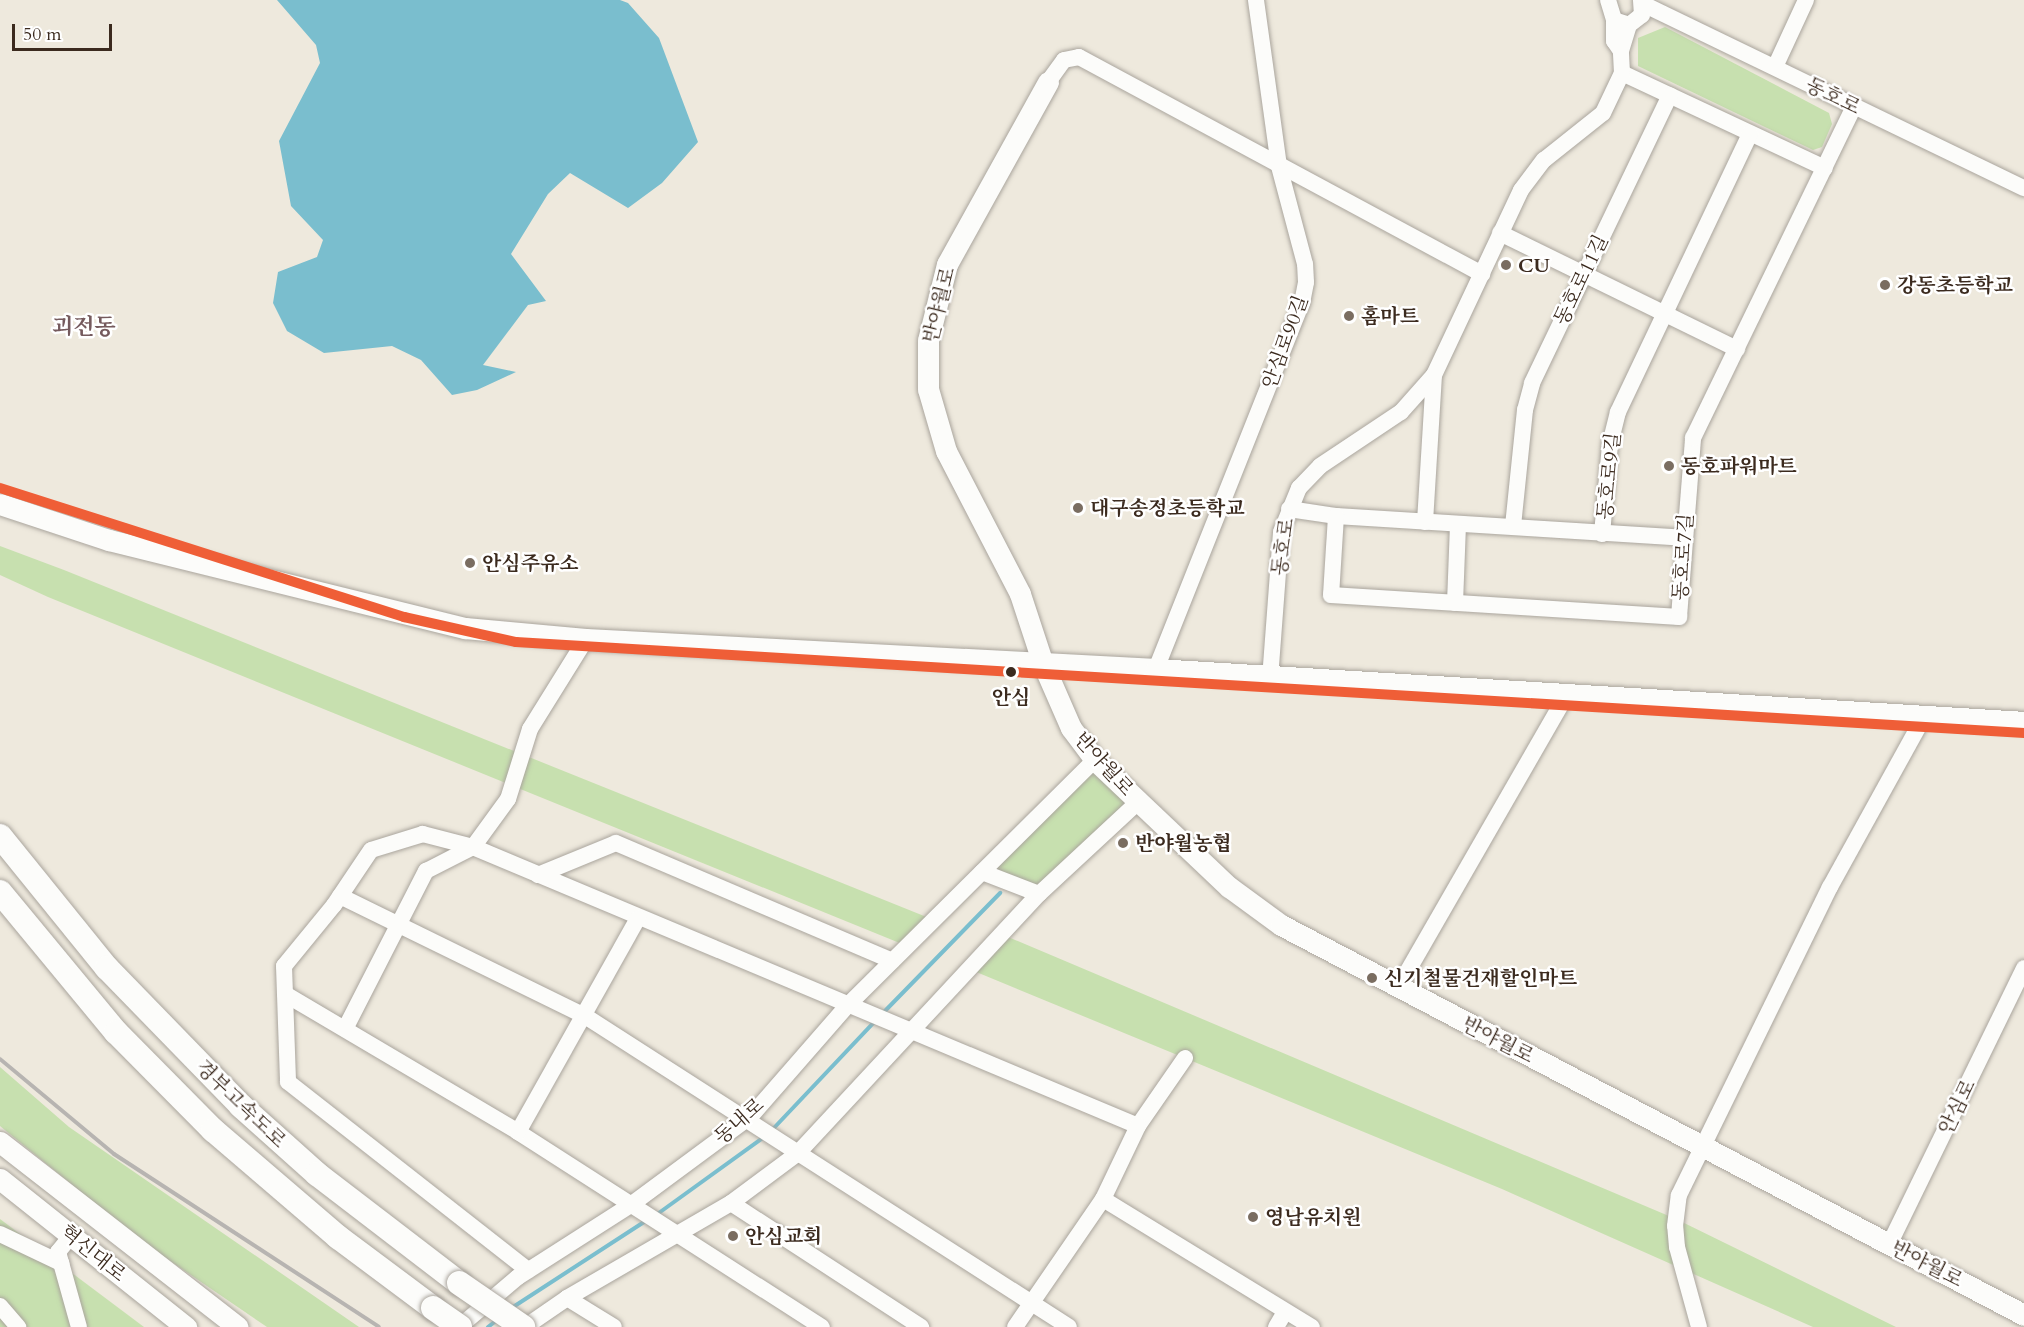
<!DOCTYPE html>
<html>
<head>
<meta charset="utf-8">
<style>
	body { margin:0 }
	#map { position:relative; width:2024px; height:1327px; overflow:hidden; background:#eee9dd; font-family:Cardo,"Noto Serif KR",serif }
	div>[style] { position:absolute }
	.green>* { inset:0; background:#c7e0af }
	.water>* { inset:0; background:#7abece }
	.stream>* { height:4px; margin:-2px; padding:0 2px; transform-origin:2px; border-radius:2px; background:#7abece }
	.roads { filter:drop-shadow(0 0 2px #aaa59d) drop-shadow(0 0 2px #aaa59d) }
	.minor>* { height:16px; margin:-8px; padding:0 8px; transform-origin:8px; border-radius:8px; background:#fcfcfa }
	.major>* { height:21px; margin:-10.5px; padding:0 10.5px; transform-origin:10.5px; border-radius:10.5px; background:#fcfcfa }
	.highway>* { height:24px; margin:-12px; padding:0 12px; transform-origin:12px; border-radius:12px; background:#fcfcfa }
	.rail>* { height:4px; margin:-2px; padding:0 2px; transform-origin:2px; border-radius:2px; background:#b7b4b1 }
	.bridges { filter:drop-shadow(0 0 2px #aaa59d) drop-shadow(0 0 2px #aaa59d) }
	.highway-bridge>* { height:24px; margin:-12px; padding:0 12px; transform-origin:12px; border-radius:12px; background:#fcfcfa }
	.metro-1>* { height:10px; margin:-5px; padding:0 5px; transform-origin:5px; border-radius:5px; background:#ef5e37 }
	.dots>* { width:16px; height:16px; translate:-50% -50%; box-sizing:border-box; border:3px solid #fff; border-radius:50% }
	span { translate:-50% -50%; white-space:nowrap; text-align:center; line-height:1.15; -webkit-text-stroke:5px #fff; paint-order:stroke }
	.street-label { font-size:20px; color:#3b2a1e }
	.poi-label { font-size:20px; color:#3b2a1e; font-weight:700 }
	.left { translate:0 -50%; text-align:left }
	.stop-label { font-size:20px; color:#3b2a1e; font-weight:700 }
	.quarter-label { font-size:22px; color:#755a5d; font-weight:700 }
	.scale { position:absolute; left:12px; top:24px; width:100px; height:27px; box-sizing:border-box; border:3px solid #3b2a1e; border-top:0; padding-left:8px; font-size:18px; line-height:21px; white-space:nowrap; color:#3b2a1e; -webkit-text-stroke:4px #fff; paint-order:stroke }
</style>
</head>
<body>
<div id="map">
	<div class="green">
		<i style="clip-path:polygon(1665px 27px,1829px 113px,1832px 124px,1822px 147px,1813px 150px,1638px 66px,1638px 38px)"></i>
		<i style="clip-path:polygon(0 546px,64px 570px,934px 920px,907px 946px,48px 597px,0 575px)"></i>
		<i style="clip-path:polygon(1095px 760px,1138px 802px,1039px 894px,982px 872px)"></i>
		<i style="clip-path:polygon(1001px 934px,1676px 1219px,1896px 1327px,1813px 1327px,1502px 1189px,969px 969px)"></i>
		<i style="clip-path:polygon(0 1067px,69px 1127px,359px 1327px,267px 1327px,141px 1241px,0 1126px)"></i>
		<i style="clip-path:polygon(0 1219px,144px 1327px,0 1327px)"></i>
	</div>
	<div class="water">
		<i style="clip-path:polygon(277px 0,620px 0,628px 3px,659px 38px,698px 142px,662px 183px,628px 208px,570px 173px,548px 194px,511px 254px,546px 301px,528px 305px,483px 365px,516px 372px,477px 390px,452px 395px,421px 360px,392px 346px,324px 353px,287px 331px,273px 303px,278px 272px,317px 257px,323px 240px,291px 206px,279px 141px,320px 63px,316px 45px)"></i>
	</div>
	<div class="stream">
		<i style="left:883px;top:1013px;width:168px;rotate:-45.7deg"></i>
		<i style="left:772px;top:1130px;width:151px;rotate:-46.6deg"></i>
		<i style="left:656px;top:1215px;width:133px;rotate:-35.8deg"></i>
		<i style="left:510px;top:1309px;width:163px;rotate:-33deg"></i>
		<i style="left:488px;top:1327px;width:11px;rotate:-38deg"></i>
	</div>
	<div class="roads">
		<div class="minor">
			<i style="left:1608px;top:0;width:21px;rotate:73deg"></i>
			<i style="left:1614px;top:20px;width:16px;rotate:18deg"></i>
			<i style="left:1629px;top:25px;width:16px;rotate:-38deg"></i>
			<i style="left:1642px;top:15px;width:15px;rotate:-94deg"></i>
			<i style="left:1643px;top:4px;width:423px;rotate:25.8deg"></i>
			<i style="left:1614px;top:20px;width:21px;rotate:90deg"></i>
			<i style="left:1614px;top:41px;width:12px;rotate:55deg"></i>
			<i style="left:1621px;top:51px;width:27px;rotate:-73deg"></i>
			<i style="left:1775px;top:67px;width:74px;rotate:-65.2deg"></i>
			<i style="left:1622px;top:73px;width:224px;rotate:25.1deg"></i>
			<i style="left:1048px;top:82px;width:27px;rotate:-54deg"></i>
			<i style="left:1064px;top:60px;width:15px;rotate:-11deg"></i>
			<i style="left:1079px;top:57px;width:458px;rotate:28.3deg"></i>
			<i style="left:1500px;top:233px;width:264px;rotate:26.1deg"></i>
			<i style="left:1289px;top:509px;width:48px;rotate:8.5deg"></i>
			<i style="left:1336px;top:516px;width:348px;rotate:3.6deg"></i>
			<i style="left:1336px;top:516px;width:79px;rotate:93.6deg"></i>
			<i style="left:1331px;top:595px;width:349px;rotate:3.6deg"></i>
			<i style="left:1679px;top:617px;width:180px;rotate:-85.5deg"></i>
			<i style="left:1693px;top:438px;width:368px;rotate:-64.1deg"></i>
			<i style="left:1425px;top:522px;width:147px;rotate:-86.5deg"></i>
			<i style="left:1513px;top:526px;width:117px;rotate:-84.1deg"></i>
			<i style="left:1525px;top:410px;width:28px;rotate:-75deg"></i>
			<i style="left:1532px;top:383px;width:319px;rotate:-64.4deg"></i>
			<i style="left:1602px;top:534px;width:90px;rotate:-84.9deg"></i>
			<i style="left:1610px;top:444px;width:33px;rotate:-76deg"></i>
			<i style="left:1618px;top:412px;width:308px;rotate:-64.6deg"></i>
			<i style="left:1455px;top:603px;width:79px;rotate:-87.8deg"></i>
			<i style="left:586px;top:639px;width:106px;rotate:121.9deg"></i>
			<i style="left:530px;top:729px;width:73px;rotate:107.4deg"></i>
			<i style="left:508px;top:799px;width:59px;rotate:126.1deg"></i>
			<i style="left:473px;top:847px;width:721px;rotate:22.76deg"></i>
			<i style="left:1156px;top:669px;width:394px;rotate:-68.3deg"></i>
			<i style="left:1302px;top:303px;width:21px;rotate:-79deg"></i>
			<i style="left:1306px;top:282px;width:18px;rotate:-93deg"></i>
			<i style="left:1305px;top:264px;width:101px;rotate:-104.9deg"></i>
			<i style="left:1279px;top:166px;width:168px;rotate:-97.9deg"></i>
			<i style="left:1270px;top:679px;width:147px;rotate:-85.7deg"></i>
			<i style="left:1281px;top:532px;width:48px;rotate:-67.8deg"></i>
			<i style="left:1299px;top:488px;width:30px;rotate:-46deg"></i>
			<i style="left:1320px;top:466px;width:97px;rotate:-33.7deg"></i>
			<i style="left:1401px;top:412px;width:50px;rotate:-48.3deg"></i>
			<i style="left:1434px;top:375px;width:204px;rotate:-64.8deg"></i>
			<i style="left:1521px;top:190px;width:38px;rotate:-53deg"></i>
			<i style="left:1544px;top:160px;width:75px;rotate:-38.5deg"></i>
			<i style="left:1603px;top:113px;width:44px;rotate:-64.6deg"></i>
			<i style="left:1622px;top:73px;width:22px;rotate:-93deg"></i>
			<i style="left:473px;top:847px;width:52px;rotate:-165.4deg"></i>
			<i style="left:423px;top:834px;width:54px;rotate:162.9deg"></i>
			<i style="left:371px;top:850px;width:66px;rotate:123.9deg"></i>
			<i style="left:334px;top:905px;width:79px;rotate:129.3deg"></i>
			<i style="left:284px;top:966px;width:116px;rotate:88deg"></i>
			<i style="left:288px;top:1082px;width:305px;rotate:38.1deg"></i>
			<i style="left:982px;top:872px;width:61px;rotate:21.1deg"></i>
			<i style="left:538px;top:875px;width:84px;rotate:-22.3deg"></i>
			<i style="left:616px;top:843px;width:300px;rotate:23.1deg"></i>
			<i style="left:340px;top:896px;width:273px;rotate:26.1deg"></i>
			<i style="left:585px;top:1016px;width:575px;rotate:32.72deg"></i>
			<i style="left:1398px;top:988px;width:339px;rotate:-60.1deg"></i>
			<i style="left:285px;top:994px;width:271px;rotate:30.6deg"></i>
			<i style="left:518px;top:1132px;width:361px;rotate:32.7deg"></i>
			<i style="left:345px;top:1029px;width:178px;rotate:-62.9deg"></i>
			<i style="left:426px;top:871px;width:53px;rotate:-27.1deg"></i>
			<i style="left:1185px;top:1058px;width:83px;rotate:124.7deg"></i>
			<i style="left:1138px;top:1126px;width:81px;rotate:115.6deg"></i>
			<i style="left:1103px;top:1199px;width:245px;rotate:31.5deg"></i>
			<i style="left:518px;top:1132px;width:245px;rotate:-60.7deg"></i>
			<i style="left:731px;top:1203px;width:227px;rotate:33.1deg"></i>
			<i style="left:0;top:1234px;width:68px;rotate:25.4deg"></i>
			<i style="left:71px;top:1236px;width:21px;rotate:129deg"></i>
			<i style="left:58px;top:1252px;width:78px;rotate:74.4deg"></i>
			<i style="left:1889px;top:1245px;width:308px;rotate:-64deg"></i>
			<i style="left:567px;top:1298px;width:55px;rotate:31.7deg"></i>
			<i style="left:0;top:1306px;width:28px;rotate:49deg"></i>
			<i style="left:459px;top:1327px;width:77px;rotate:-40.3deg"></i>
			<i style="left:518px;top:1277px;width:135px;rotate:-32.6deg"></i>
			<i style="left:632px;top:1204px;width:148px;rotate:-36.5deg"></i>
			<i style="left:751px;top:1116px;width:145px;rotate:-48.9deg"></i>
			<i style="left:846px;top:1007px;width:351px;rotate:-44.8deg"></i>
			<i style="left:525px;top:1327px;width:51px;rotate:-34.6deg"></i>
			<i style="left:567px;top:1298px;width:190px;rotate:-30.1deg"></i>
			<i style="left:731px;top:1203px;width:84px;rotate:-36.7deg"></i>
			<i style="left:798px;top:1153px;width:354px;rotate:-47.1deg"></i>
			<i style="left:1039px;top:894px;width:135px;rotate:-42.9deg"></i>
			<i style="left:1015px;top:1327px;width:155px;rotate:-55.5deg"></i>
			<i style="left:1276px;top:1327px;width:17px;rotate:-59deg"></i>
			<i style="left:1699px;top:1327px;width:83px;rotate:-105.4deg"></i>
			<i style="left:1677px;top:1247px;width:21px;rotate:-95deg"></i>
			<i style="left:1675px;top:1226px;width:31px;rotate:-83deg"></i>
			<i style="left:1679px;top:1195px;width:343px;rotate:-63.9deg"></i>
			<i style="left:1830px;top:887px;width:194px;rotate:-61.1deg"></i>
		</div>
		<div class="major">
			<i style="left:1048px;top:82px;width:208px;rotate:119deg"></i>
			<i style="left:947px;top:264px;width:78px;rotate:104deg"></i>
			<i style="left:928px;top:340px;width:49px;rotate:90deg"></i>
			<i style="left:928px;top:389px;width:65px;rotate:73.8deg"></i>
			<i style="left:946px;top:451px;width:161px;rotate:62.6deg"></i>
			<i style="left:1020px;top:594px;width:74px;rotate:71.8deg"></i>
			<i style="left:1043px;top:664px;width:70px;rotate:66.4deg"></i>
			<i style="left:1071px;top:728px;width:40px;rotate:53deg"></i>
			<i style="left:1095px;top:760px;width:185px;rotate:43.5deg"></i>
			<i style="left:1229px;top:887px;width:64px;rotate:36.2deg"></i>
			<i style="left:1281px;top:925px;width:839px;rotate:27.69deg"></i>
			<i style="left:0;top:504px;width:115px;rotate:18.3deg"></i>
			<i style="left:109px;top:540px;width:367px;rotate:13.9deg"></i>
			<i style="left:465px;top:628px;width:121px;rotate:5.2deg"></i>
			<i style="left:586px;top:639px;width:571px;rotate:3.01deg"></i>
			<i style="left:1156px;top:669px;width:870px;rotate:3.49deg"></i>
			<i style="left:0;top:1142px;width:301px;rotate:37.9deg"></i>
			<i style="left:0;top:1179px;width:238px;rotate:38.5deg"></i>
		</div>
		<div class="highway">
			<i style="left:0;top:836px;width:170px;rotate:51deg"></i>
			<i style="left:107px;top:968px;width:192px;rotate:45.8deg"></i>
			<i style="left:241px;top:1106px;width:102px;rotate:41.8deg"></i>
			<i style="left:317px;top:1174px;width:179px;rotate:37.5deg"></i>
			<i style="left:0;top:892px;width:182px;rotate:50.4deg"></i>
			<i style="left:116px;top:1032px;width:138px;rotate:45.3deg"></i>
			<i style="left:213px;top:1130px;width:165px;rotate:40.6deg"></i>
			<i style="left:338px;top:1237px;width:119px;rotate:36.8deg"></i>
		</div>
	</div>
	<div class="rail">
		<i style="left:0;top:1059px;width:148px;rotate:39.8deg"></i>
		<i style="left:114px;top:1154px;width:316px;rotate:33.1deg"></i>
	</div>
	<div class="bridges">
		<div class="highway-bridge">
			<i style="left:459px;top:1283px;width:78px;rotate:34.5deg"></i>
			<i style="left:433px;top:1308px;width:33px;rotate:35deg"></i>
		</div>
	</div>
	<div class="metro-1">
		<i style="left:0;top:488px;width:424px;rotate:17.7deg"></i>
		<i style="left:404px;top:617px;width:115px;rotate:12.6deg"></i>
		<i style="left:516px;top:642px;width:1511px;rotate:3.45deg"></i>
	</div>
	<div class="dots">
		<i style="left:1506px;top:265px;background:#7a6d61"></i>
		<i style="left:1885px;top:285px;background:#7a6d61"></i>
		<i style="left:1349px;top:316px;background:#7a6d61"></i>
		<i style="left:1669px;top:466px;background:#7a6d61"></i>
		<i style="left:1078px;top:508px;background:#7a6d61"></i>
		<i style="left:470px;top:563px;background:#7a6d61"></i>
		<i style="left:1011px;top:672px;background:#3b2a1e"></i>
		<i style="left:1123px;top:843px;background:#7a6d61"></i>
		<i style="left:1372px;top:978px;background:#7a6d61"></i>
		<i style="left:1253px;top:1217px;background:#7a6d61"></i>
		<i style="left:733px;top:1236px;background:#7a6d61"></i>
	</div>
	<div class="street-label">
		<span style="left:1833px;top:96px;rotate:26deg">동호로</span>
		<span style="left:1581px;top:280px;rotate:-64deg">동호로11길</span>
		<span style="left:939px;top:305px;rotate:-76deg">반야월로</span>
		<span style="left:1285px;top:342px;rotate:-70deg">안심로90길</span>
		<span style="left:1609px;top:476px;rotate:-84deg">동호로9길</span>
		<span style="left:1283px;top:547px;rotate:-82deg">동호로</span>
		<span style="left:1683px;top:557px;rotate:-86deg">동호로7길</span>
		<span style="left:1104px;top:764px;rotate:48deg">반야월로</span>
		<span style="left:1498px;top:1040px;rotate:27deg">반야월로</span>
		<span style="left:241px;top:1104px;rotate:44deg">경부고속도로</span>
		<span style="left:1957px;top:1107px;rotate:-64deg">안심로</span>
		<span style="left:739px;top:1121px;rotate:-41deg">동내로</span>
		<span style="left:93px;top:1253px;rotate:39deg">혁신대로</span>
		<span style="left:1927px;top:1264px;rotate:27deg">반야월로</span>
	</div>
	<div class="poi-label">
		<span class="left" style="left:1518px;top:265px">CU</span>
		<span class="left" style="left:1897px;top:285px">강동초등학교</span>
		<span class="left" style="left:1361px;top:316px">홈마트</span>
		<span class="left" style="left:1681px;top:466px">동호파워마트</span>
		<span class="left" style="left:1090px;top:508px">대구송정초등학교</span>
		<span class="left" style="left:482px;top:563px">안심주유소</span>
		<span class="left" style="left:1135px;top:843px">반야월농협</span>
		<span class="left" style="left:1384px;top:978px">신기철물건재할인마트</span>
		<span class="left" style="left:1265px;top:1217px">영남유치원</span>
		<span class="left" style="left:745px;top:1236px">안심교회</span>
	</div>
	<div class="stop-label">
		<span style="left:1011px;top:697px">안심</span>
	</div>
	<div class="quarter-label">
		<span style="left:84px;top:328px">괴전동</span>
	</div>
	<div class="scale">50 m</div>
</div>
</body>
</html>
